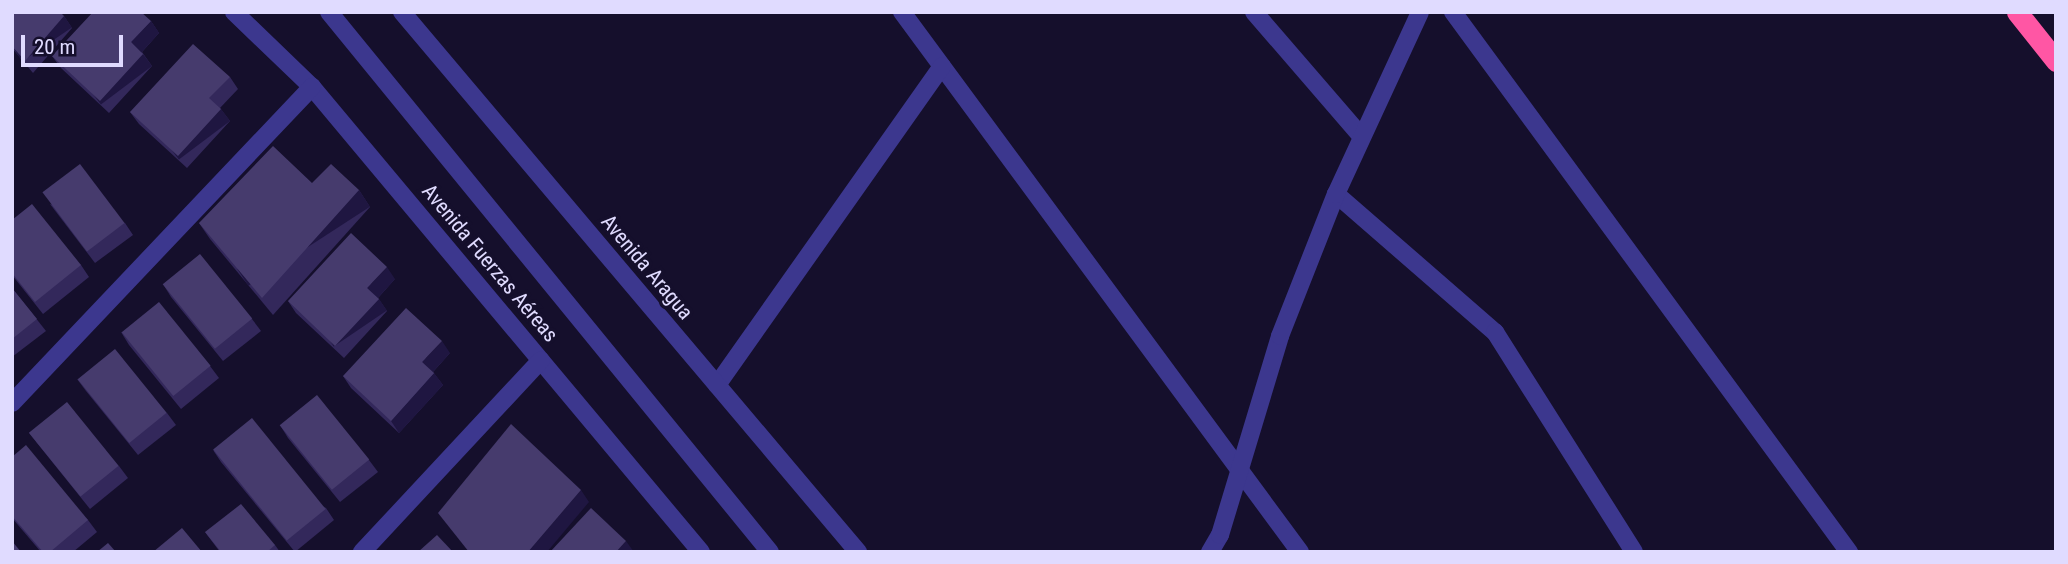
<!DOCTYPE html>
<html>
<head>
<meta charset="utf-8">
<style>
	body { margin:0 }
	#map { position:relative; width:2068px; height:564px; overflow:hidden; background:#150f2c; font-family:"Roboto Condensed",sans-serif }
	div>[style] { position:absolute }
	.minor>* { height:18px; margin:-9px; padding:0 9px; transform-origin:9px; border-radius:9px; background:#3c378e }
	.tertiary>* { height:18px; margin:-9px; padding:0 9px; transform-origin:9px; border-radius:9px; background:#3c378e }
	.motorway>* { height:21px; margin:-10.5px; padding:0 10.5px; transform-origin:10.5px; border-radius:10.5px; background:#ff56a4 }
	.wall>* { inset:0; background:#33285b }
	.shaded-wall>* { inset:0; background:#1f1641; transform-origin:0 0 }
	.building>* { inset:0; background:#463b6d; transform-origin:0 0 }
	span { translate:-50% -50%; white-space:nowrap; text-align:center; line-height:1.15; -webkit-text-stroke:7px #150f2c; paint-order:stroke }
	.street-label { font-size:21px; color:#e0dbff }
	.frame { position:absolute; inset:0; border:14px solid #e0dbff; pointer-events:none }
	.scale { position:absolute; left:21px; top:35px; width:102px; height:32px; box-sizing:border-box; border:4px solid #e0dbff; border-top:0; padding-left:9px; font-size:21px; line-height:24px; white-space:nowrap; color:#e0dbff; -webkit-text-stroke:5px #150f2c; paint-order:stroke }
</style>
</head>
<body>
<div id="map">
	<div class="minor">
		<i style="left:234px;top:12px;width:108px;rotate:43.9deg"></i>
		<i style="left:312px;top:87px;width:606px;rotate:50.09deg"></i>
		<i style="left:902px;top:12px;width:671px;rotate:53.61deg"></i>
		<i style="left:1254px;top:12px;width:165px;rotate:49.2deg"></i>
		<i style="left:1453px;top:12px;width:670px;rotate:53.75deg"></i>
		<i style="left:1336px;top:194px;width:211px;rotate:41deg"></i>
		<i style="left:1495px;top:332px;width:260px;rotate:57.7deg"></i>
		<i style="left:717px;top:385px;width:390px;rotate:-54.8deg"></i>
		<i style="left:12px;top:403px;width:436px;rotate:-46.5deg"></i>
		<i style="left:362px;top:552px;width:262px;rotate:-47deg"></i>
		<i style="left:1210px;top:552px;width:20px;rotate:-60deg"></i>
		<i style="left:1220px;top:535px;width:208px;rotate:-73.2deg"></i>
		<i style="left:1280px;top:336px;width:153px;rotate:-68.5deg"></i>
		<i style="left:1336px;top:194px;width:200px;rotate:-65.2deg"></i>
	</div>
	<div class="tertiary">
		<i style="left:329px;top:12px;width:697px;rotate:50.76deg"></i>
		<i style="left:402px;top:12px;width:707px;rotate:49.82deg"></i>
	</div>
	<div class="motorway">
		<i style="left:2017px;top:12px;width:63px;rotate:51.5deg"></i>
	</div>
	<div class="wall">
		<i style="clip-path:polygon(12px 12px,64px 16px,72px 28px,33px 73px,12px 48px)"></i>
		<i style="clip-path:polygon(151px 21px,159px 33px,142px 52px,152px 66px,109px 113px,61px 68px,52px 56px)"></i>
		<i style="clip-path:polygon(230px 77px,238px 89px,220px 108px,230px 121px,187px 168px,139px 124px,130px 112px)"></i>
		<i style="clip-path:polygon(312px 183px,359px 190px,370px 207px,273px 315px,210px 239px,199px 223px)"></i>
		<i style="clip-path:polygon(50px 204px,125px 223px,133px 235px,95px 263px)"></i>
		<i style="clip-path:polygon(12px 220px,81px 265px,89px 277px,43px 314px,12px 275px)"></i>
		<i style="clip-path:polygon(395px 279px,378px 298px,387px 311px,344px 358px,296px 313px,288px 301px)"></i>
		<i style="clip-path:polygon(163px 284px,252px 319px,261px 331px,223px 361px,171px 297px)"></i>
		<i style="clip-path:polygon(12px 288px,46px 331px,12px 357px)"></i>
		<i style="clip-path:polygon(121px 332px,210px 366px,219px 378px,181px 409px,129px 345px)"></i>
		<i style="clip-path:polygon(450px 353px,433px 372px,443px 385px,399px 433px,351px 388px,343px 376px)"></i>
		<i style="clip-path:polygon(77px 379px,167px 413px,176px 425px,138px 455px,86px 391px)"></i>
		<i style="clip-path:polygon(280px 425px,369px 460px,378px 472px,340px 502px,288px 438px)"></i>
		<i style="clip-path:polygon(29px 433px,119px 466px,128px 478px,90px 509px)"></i>
		<i style="clip-path:polygon(213px 450px,326px 508px,334px 520px,295px 552px,221px 462px)"></i>
		<i style="clip-path:polygon(12px 457px,88px 520px,97px 532px,73px 552px,41px 552px,12px 518px)"></i>
		<i style="clip-path:polygon(205px 532px,275px 545px,280px 552px,220px 552px)"></i>
	</div>
	<div class="shaded-wall">
		<i style="left:64px;top:16px;width:14px;height:60px;rotate:56deg"></i>
		<i style="clip-path:polygon(151px 21px,159px 33px,140px 54px,131px 42px)"></i>
		<i style="left:143px;top:54px;width:15px;height:64px;rotate:53deg"></i>
		<i style="left:221px;top:109px;width:15px;height:64px;rotate:53deg"></i>
		<i style="left:359px;top:190px;width:20px;height:145px;rotate:57deg"></i>
		<i style="clip-path:polygon(387px 267px,395px 279px,376px 300px,367px 288px)"></i>
		<i style="left:379px;top:299px;width:14px;height:64px;rotate:56deg"></i>
		<i style="clip-path:polygon(442px 341px,450px 353px,431px 374px,422px 362px)"></i>
		<i style="clip-path:polygon(434px 373px,443px 385px,399px 433px,391px 421px)"></i>
		<i style="clip-path:polygon(581px 490px,589px 502px,547px 552px,528px 552px)"></i>
		<i style="clip-path:polygon(626px 541px,634px 552px,616px 552px)"></i>
	</div>
	<div class="building">
		<i style="clip-path:polygon(12px 12px,60px 12px,64px 16px,25px 61px,12px 46px)"></i>
		<i style="clip-path:polygon(93px 12px,141px 12px,151px 21px,131px 42px,143px 54px,100px 101px,52px 56px)"></i>
		<i style="clip-path:polygon(193px 44px,230px 77px,209px 98px,221px 109px,178px 156px,130px 112px)"></i>
		<i style="clip-path:polygon(273px 146px,312px 183px,331px 164px,359px 190px,262px 298px,199px 223px)"></i>
		<i style="left:80px;top:164px;width:74px;height:47px;rotate:53deg"></i>
		<i style="clip-path:polygon(32px 204px,81px 265px,35px 302px,12px 273px,12px 220px)"></i>
		<i style="clip-path:polygon(351px 233px,387px 267px,367px 288px,379px 299px,335px 346px,288px 301px)"></i>
		<i style="left:200px;top:254px;width:83px;height:48px;rotate:51deg"></i>
		<i style="clip-path:polygon(12px 288px,37px 319px,12px 339px)"></i>
		<i style="left:159px;top:302px;width:82px;height:48px;rotate:51deg"></i>
		<i style="clip-path:polygon(406px 308px,442px 341px,422px 362px,434px 373px,391px 421px,343px 376px)"></i>
		<i style="left:115px;top:349px;width:82px;height:48px;rotate:51deg"></i>
		<i style="left:317px;top:395px;width:83px;height:48px;rotate:51deg"></i>
		<i style="left:67px;top:402px;width:82px;height:49px;rotate:51deg"></i>
		<i style="left:252px;top:418px;width:117px;height:50px;rotate:51deg"></i>
		<i style="clip-path:polygon(511px 424px,581px 490px,528px 552px,469px 552px,438px 513px)"></i>
		<i style="clip-path:polygon(26px 445px,88px 520px,50px 552px,43px 552px,12px 516px,12px 457px)"></i>
		<i style="clip-path:polygon(241px 504px,275px 545px,267px 552px,221px 552px,205px 532px)"></i>
		<i style="clip-path:polygon(591px 508px,626px 541px,616px 552px,550px 552px)"></i>
		<i style="clip-path:polygon(182px 528px,202px 552px,153px 552px)"></i>
		<i style="clip-path:polygon(437px 535px,453px 552px,418px 552px)"></i>
		<i style="clip-path:polygon(12px 541px,21px 552px,12px 552px)"></i>
		<i style="clip-path:polygon(108px 543px,116px 552px,97px 552px)"></i>
	</div>
	<div class="street-label">
		<span style="left:490px;top:263px;rotate:50deg">Avenida Fuerzas Aéreas</span>
		<span style="left:647px;top:267px;rotate:50deg">Avenida Aragua</span>
	</div>
	<div class="frame"></div>
	<div class="scale">20 m</div>
</div>
</body>
</html>
